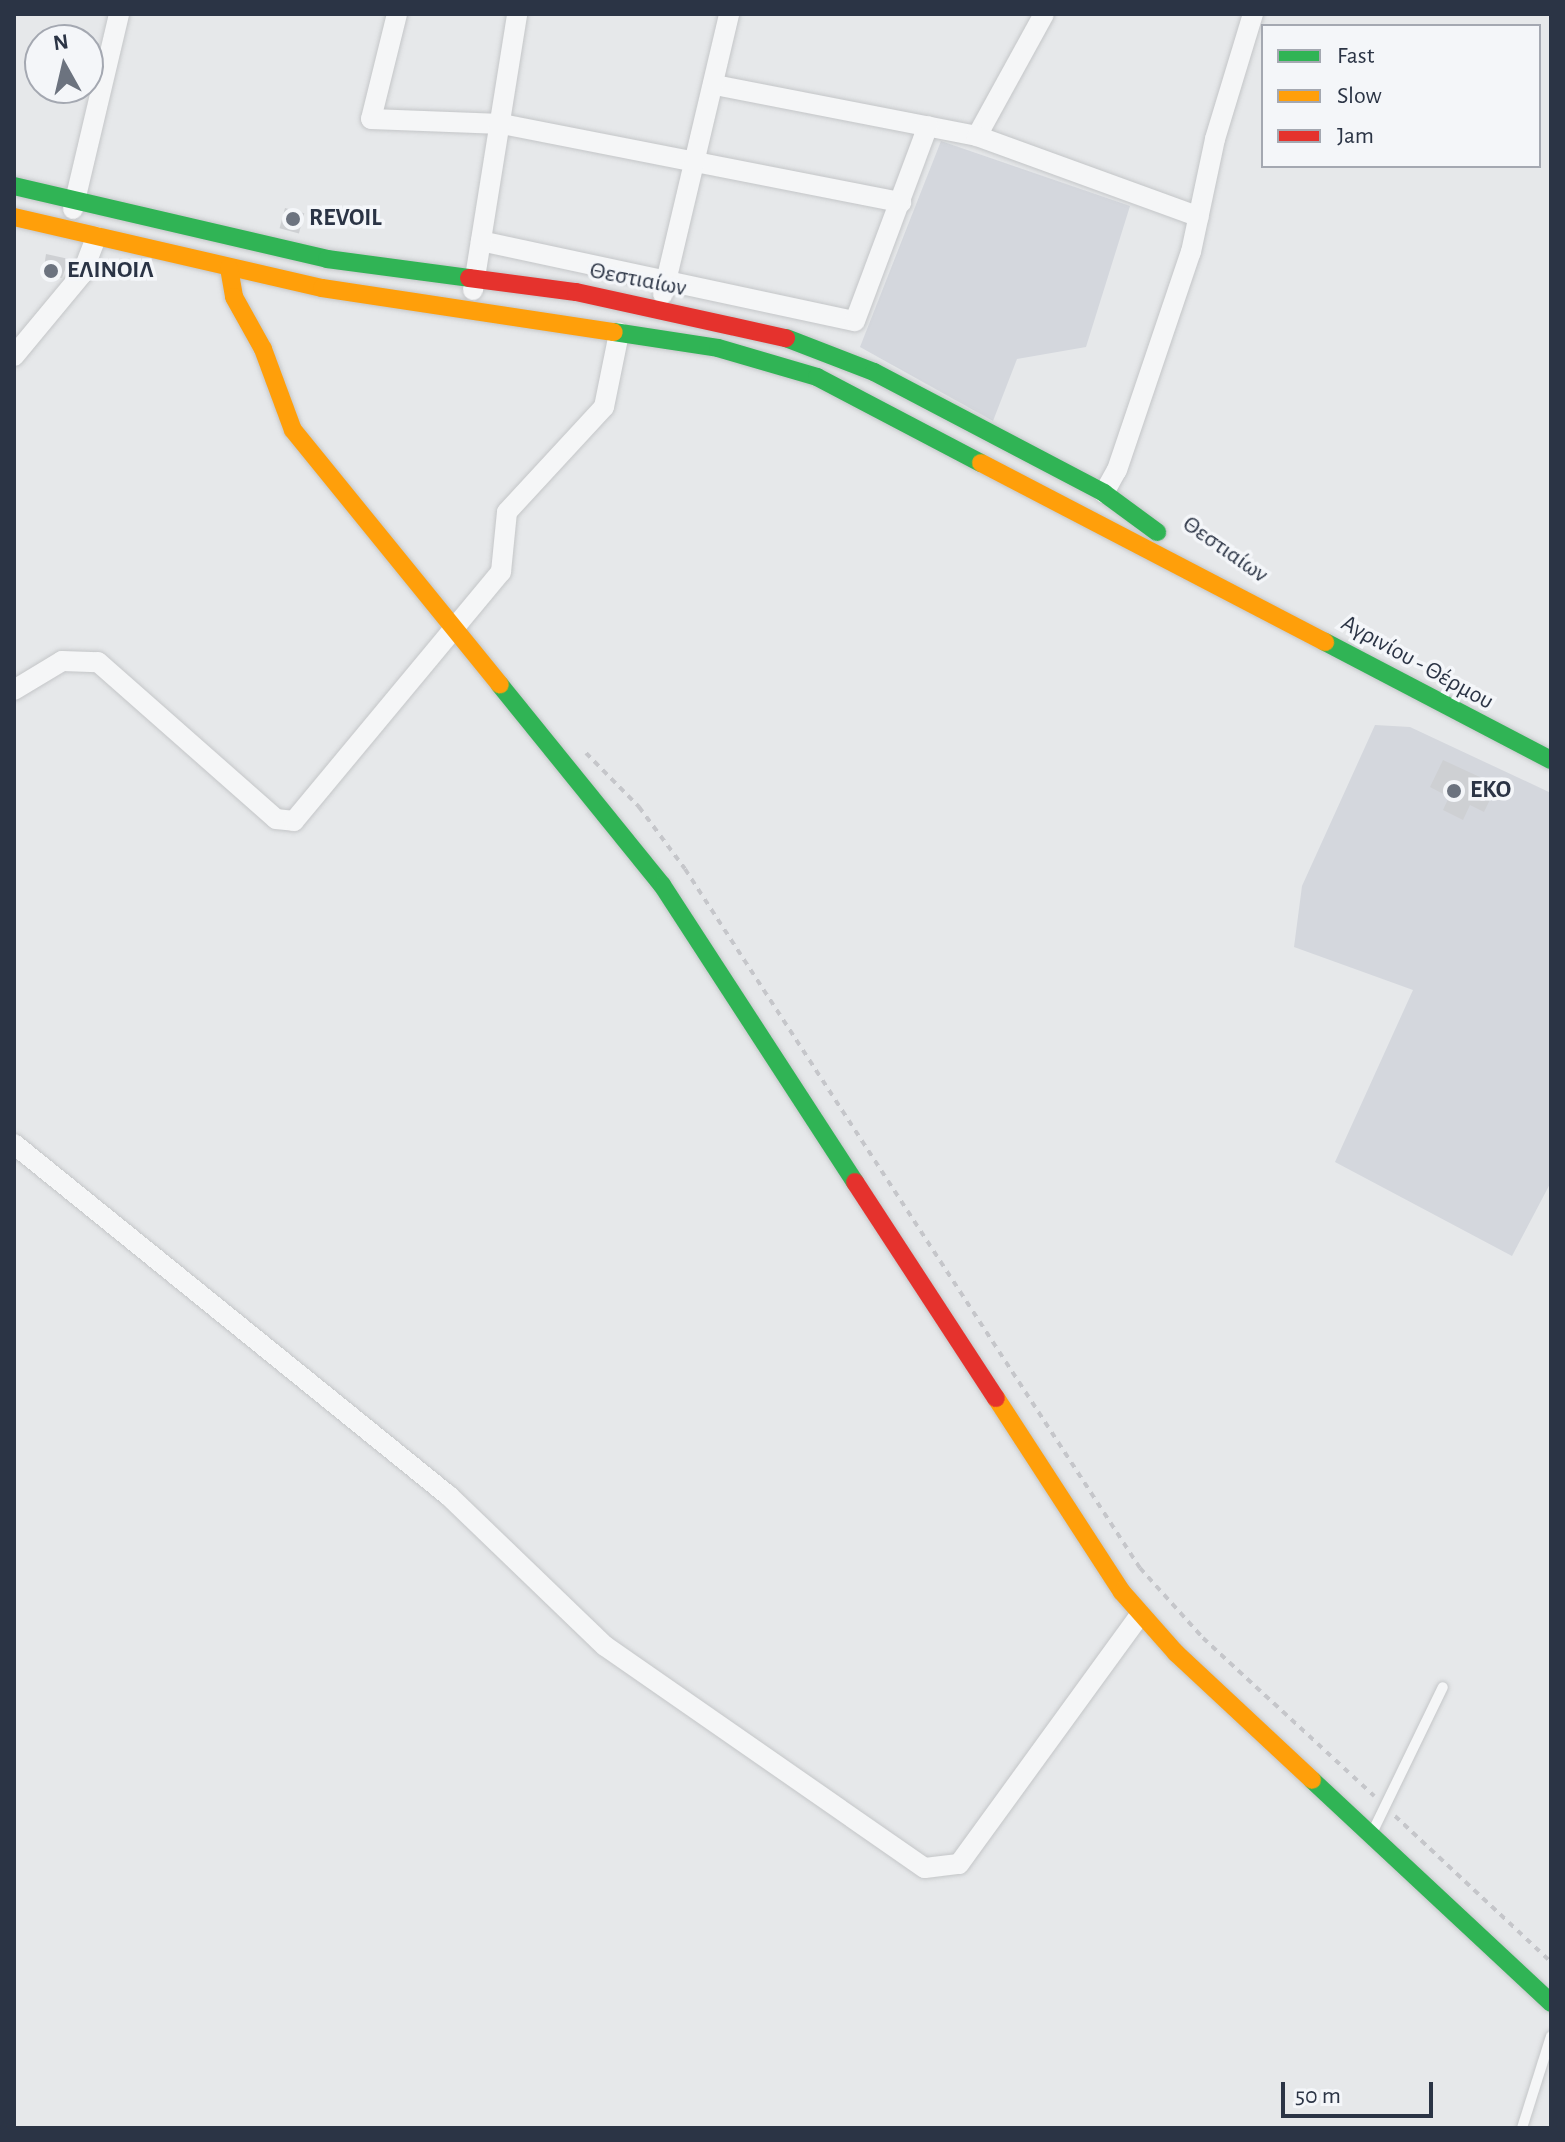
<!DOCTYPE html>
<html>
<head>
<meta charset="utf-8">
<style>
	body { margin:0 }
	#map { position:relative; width:1565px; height:2142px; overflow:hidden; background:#e6e8ea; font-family:"Alegreya Sans",sans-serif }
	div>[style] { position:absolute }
	.built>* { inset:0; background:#d4d7dd }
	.building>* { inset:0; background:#ced0d3; transform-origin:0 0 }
	.path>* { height:4px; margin-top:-2px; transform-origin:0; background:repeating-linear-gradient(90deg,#c5c6ca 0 6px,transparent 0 12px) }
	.roads { filter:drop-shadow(0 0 2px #c4c6c8) drop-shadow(0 0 2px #c4c6c8) }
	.lane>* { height:10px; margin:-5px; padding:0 5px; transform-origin:5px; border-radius:5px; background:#f5f6f7 }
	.street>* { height:20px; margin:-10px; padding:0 10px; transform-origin:10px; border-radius:10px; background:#f5f6f7 }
	.fast>* { height:18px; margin:-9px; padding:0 9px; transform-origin:9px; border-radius:9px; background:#30b455 }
	.slow>* { height:18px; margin:-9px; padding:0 9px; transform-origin:9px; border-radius:9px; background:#ff9f0a }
	.jam>* { height:18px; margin:-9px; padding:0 9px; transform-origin:9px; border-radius:9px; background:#e5322d }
	.dots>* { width:22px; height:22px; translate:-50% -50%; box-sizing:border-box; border:4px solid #f4f6f9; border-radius:50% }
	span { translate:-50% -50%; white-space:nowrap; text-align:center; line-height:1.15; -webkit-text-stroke:7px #f4f6f9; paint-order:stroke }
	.poi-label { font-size:24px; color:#2b3445; font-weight:700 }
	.left { translate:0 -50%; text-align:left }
	.street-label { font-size:24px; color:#2b3445 }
	.frame { position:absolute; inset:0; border:16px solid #2b3445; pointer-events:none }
	.legend { position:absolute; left:1261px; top:24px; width:280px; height:144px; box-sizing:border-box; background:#f4f6f9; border:2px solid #a4a8b1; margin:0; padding:10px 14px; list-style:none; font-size:24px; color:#2b3445 }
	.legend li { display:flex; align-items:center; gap:16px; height:40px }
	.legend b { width:40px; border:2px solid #a4a8b1 }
	.north { position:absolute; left:24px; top:24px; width:80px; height:80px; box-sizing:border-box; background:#f4f6f9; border:2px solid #a4a8b1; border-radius:50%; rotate:352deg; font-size:22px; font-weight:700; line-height:32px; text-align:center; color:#2b3445 }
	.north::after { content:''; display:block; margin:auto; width:28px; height:36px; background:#6c737f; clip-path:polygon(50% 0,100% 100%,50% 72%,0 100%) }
	.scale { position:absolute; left:1281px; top:2082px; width:152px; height:36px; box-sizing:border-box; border:4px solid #2b3445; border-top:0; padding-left:10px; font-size:24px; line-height:28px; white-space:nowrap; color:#2b3445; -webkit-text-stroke:6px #f4f6f9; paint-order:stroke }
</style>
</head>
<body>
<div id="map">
	<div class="built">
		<i style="clip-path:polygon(941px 141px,1130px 206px,1086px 347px,1017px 359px,993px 421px,860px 347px)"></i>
		<i style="clip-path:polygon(1375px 725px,1410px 727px,1551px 793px,1551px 1182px,1512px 1256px,1335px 1162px,1413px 990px,1294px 947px,1302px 886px)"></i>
	</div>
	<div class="building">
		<i style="left:285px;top:208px;width:20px;height:21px;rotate:15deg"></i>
		<i style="clip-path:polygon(46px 254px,69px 259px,62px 278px,43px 274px)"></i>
		<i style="clip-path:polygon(1443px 760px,1497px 785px,1484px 812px,1470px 805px,1463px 820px,1443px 810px,1449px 797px,1430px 787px)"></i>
	</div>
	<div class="path">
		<i style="left:586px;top:753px;width:76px;rotate:45.5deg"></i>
		<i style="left:639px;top:807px;width:77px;rotate:53.4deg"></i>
		<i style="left:685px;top:869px;width:834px;rotate:56.94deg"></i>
		<i style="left:1140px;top:1568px;width:94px;rotate:48deg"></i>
		<i style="left:1203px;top:1638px;width:233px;rotate:42.7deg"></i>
		<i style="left:1395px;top:1816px;width:214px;rotate:43.1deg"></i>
	</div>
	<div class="roads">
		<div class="lane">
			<i style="left:1372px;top:1833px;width:162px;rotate:-64.1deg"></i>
			<i style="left:1522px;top:2128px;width:96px;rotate:-72.5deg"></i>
		</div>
		<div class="street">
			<i style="left:397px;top:14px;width:108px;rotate:103.9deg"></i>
			<i style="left:371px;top:119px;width:131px;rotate:2.2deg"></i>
			<i style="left:502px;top:124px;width:407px;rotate:11.1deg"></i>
			<i style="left:715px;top:85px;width:267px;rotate:11deg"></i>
			<i style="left:977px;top:136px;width:139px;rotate:-61.2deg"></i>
			<i style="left:977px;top:136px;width:236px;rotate:20deg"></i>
			<i style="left:73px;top:209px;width:200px;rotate:-76.7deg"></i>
			<i style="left:481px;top:241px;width:382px;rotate:12.1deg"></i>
			<i style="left:855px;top:321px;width:208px;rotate:-69.5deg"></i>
			<i style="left:473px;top:290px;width:279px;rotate:-80.9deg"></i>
			<i style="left:663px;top:294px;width:288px;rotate:-76.7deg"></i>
			<i style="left:14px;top:356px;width:107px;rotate:-50.3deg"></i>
			<i style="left:82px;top:274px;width:40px;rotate:-69deg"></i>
			<i style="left:1104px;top:493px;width:26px;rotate:-61deg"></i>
			<i style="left:1117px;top:470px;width:230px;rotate:-71.3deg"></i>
			<i style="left:1191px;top:252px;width:116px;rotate:-78deg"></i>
			<i style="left:1215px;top:139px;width:131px;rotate:-73.1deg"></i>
			<i style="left:14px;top:690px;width:56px;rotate:-31.1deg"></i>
			<i style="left:62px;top:661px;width:36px;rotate:2deg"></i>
			<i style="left:98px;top:662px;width:237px;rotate:41.4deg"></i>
			<i style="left:276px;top:819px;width:18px;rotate:6deg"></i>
			<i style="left:294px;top:821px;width:324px;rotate:-50.3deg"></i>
			<i style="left:501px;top:572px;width:60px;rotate:-84.3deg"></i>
			<i style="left:507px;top:512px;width:143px;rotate:-47.3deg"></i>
			<i style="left:604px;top:407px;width:76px;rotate:-78.5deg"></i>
			<i style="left:14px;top:1144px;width:560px;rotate:38.98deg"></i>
			<i style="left:449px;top:1496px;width:216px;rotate:43.9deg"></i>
			<i style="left:605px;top:1646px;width:389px;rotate:34.8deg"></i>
			<i style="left:925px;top:1868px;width:34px;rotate:-7deg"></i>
			<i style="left:959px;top:1864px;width:308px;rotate:-54deg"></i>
		</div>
		<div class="fast">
			<i style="left:14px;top:186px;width:321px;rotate:13.1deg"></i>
			<i style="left:327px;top:259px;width:143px;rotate:7.6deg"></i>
			<i style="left:614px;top:332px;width:105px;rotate:8.7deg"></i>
			<i style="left:718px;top:348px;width:103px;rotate:16.3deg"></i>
			<i style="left:817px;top:377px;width:185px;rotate:27.7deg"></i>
			<i style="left:786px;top:338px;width:94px;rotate:21.1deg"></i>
			<i style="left:874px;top:372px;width:260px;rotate:27.7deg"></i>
			<i style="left:1104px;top:493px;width:66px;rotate:36.3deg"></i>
			<i style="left:1325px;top:642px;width:255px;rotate:27.6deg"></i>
			<i style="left:500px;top:685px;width:257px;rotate:51deg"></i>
			<i style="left:662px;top:885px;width:354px;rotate:57deg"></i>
			<i style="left:1312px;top:1780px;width:327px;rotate:43deg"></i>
		</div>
		<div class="slow">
			<i style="left:14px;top:217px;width:316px;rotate:13deg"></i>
			<i style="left:322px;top:288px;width:295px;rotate:8.6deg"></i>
			<i style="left:229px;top:268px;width:29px;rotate:80deg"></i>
			<i style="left:234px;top:297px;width:60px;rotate:60.9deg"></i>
			<i style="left:263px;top:349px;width:86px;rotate:69.7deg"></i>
			<i style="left:293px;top:430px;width:328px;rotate:50.9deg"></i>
			<i style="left:981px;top:463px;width:388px;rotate:27.5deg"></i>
			<i style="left:996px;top:1398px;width:231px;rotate:57deg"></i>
			<i style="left:1122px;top:1592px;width:81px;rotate:48.5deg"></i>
			<i style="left:1176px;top:1653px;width:186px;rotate:43deg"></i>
		</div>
		<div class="jam">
			<i style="left:469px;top:278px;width:108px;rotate:7.5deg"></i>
			<i style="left:576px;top:292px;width:215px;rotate:12.4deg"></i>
			<i style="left:855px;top:1182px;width:258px;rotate:56.9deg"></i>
		</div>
	</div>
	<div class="dots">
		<i style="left:293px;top:219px;background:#6c737f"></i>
		<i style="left:51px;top:271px;background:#6c737f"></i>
		<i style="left:1454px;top:791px;background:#6c737f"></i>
	</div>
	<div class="poi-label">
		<span class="left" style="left:309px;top:219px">REVOIL</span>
		<span class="left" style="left:67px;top:271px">ΕΛΙΝΟΙΛ</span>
		<span class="left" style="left:1470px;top:791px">EKO</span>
	</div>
	<div class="street-label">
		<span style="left:638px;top:280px;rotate:11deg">Θεστιαίων</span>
		<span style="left:1225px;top:550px;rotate:35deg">Θεστιαίων</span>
		<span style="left:1417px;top:663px;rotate:29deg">Αγρινίου - Θέρμου</span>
	</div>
	<div class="frame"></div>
	<ul class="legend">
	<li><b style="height:10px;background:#30b455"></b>Fast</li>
	<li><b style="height:10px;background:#ff9f0a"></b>Slow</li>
	<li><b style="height:10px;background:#e5322d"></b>Jam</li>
	</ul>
	<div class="north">N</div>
	<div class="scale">50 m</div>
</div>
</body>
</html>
